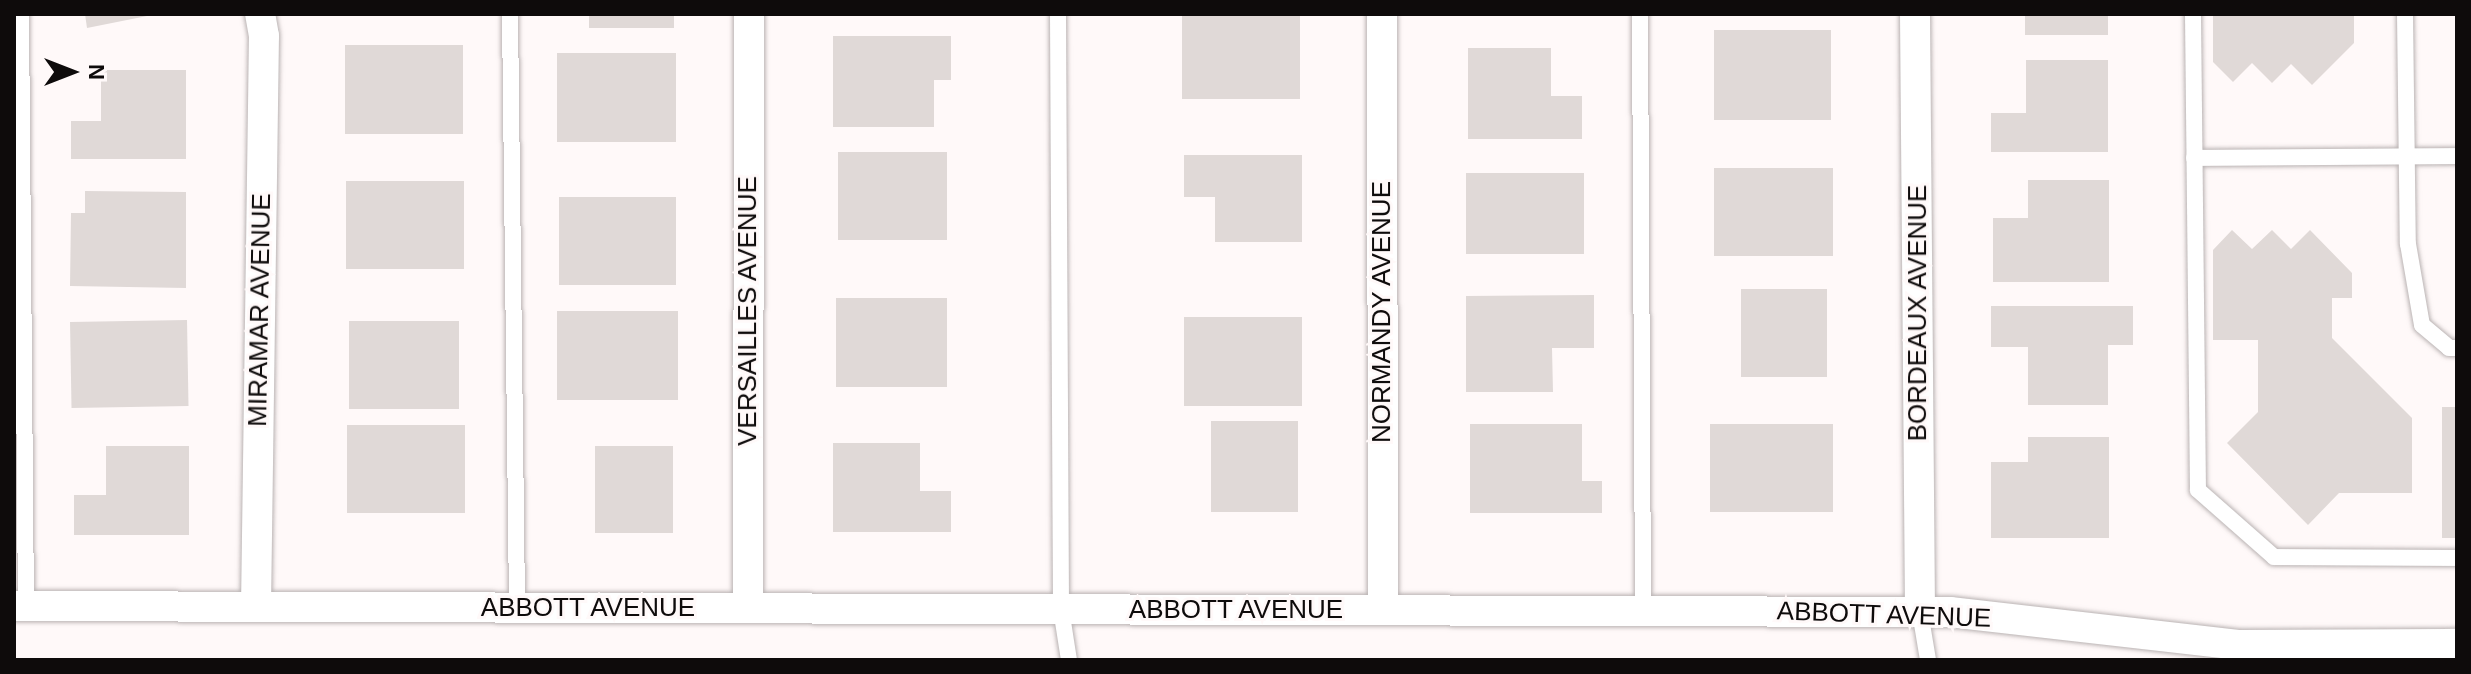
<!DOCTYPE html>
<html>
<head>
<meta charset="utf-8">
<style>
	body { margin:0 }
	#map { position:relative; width:2471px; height:674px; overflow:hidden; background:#fff9f9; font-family:Helvetica,sans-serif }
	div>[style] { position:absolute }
	.building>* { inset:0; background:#e0d9d7; transform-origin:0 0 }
	.roads { filter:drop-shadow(0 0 2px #bab3b3) drop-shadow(0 0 2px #bab3b3) }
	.lane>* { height:16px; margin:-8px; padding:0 8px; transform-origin:8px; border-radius:8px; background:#fff }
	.street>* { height:30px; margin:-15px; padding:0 15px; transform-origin:15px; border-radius:15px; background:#fff }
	span { translate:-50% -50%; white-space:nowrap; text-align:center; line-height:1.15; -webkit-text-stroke:6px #fff9f9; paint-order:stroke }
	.street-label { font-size:26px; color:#0e0b0b }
	.frame { position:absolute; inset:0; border:16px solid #0e0b0b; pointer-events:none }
	.north { position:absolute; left:32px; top:32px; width:80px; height:80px; -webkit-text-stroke:6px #fff9f9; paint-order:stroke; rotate:90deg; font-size:22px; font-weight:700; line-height:32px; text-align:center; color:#0e0b0b }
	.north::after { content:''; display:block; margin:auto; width:28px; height:36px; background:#0e0b0b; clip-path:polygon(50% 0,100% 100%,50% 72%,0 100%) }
</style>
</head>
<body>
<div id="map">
	<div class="building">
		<i style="clip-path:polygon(85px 14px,152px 14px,152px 15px,87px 28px)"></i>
		<i style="left:589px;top:14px;width:85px;height:14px"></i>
		<i style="left:1182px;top:14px;width:118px;height:85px"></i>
		<i style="left:2025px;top:14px;width:83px;height:21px"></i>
		<i style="clip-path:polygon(2213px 14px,2354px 14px,2354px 43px,2312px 85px,2291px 64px,2272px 83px,2252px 63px,2233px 82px,2213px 62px)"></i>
		<i style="left:1714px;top:30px;width:117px;height:90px"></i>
		<i style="clip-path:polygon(833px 36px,951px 36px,951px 80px,934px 80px,934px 127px,833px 127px)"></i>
		<i style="left:463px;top:45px;width:89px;height:118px;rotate:90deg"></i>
		<i style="clip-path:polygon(1468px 48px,1551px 48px,1551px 96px,1582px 96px,1582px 139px,1468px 139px)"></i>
		<i style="left:557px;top:53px;width:119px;height:89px"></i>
		<i style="clip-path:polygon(2026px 60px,2108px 60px,2108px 152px,1991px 152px,1991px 113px,2026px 113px)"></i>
		<i style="clip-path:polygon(101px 70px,186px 70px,186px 159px,71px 159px,71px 121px,101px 121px)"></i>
		<i style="left:838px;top:152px;width:109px;height:88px"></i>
		<i style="clip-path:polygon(1184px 155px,1302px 155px,1302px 242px,1215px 242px,1215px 197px,1184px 197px)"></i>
		<i style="left:1714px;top:168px;width:119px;height:88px"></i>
		<i style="left:1466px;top:173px;width:118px;height:81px"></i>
		<i style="clip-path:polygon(2028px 180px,2109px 180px,2109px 282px,1993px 282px,1993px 218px,2028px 218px)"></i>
		<i style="left:346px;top:181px;width:118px;height:88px"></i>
		<i style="clip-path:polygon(85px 191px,186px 192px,186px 288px,70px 286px,71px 213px,85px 213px)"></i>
		<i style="left:559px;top:197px;width:117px;height:88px"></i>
		<i style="clip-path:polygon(2232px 230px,2252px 249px,2272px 230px,2291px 249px,2310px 230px,2352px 273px,2352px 298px,2332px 298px,2332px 338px,2412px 418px,2412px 493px,2339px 493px,2308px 525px,2227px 443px,2258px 412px,2258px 340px,2213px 340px,2213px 250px)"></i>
		<i style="left:1741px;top:289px;width:86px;height:88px"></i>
		<i style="clip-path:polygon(1594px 295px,1594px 348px,1552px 348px,1553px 392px,1466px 392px,1466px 296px)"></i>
		<i style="left:836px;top:298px;width:111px;height:89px"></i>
		<i style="clip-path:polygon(1991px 306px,2133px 306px,2133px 345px,2108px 345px,2108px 405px,2028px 405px,2028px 347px,1991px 347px)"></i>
		<i style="left:557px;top:311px;width:121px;height:89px"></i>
		<i style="left:1184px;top:317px;width:118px;height:89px"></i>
		<i style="left:187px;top:320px;width:86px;height:117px;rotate:89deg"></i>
		<i style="left:349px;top:321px;width:110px;height:88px"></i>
		<i style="left:2442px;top:407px;width:15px;height:131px"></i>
		<i style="left:1211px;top:421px;width:87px;height:91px"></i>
		<i style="clip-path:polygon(1470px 424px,1582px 424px,1582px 481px,1602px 481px,1602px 513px,1470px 513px)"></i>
		<i style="left:1710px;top:424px;width:123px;height:88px"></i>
		<i style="left:347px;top:425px;width:118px;height:88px"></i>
		<i style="clip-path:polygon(2028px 437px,2109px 437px,2109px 538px,1991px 538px,1991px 462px,2028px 462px)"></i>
		<i style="clip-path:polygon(833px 443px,920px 443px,920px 491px,951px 491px,951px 532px,833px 532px)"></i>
		<i style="clip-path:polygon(106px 446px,189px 446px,189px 535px,74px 535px,74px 495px,106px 495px)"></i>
		<i style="left:595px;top:446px;width:78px;height:87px"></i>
	</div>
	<div class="roads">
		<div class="lane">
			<i style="left:21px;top:14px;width:592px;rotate:89.52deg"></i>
			<i style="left:510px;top:14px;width:593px;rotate:89.32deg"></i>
			<i style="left:1058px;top:14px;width:595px;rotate:89.71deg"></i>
			<i style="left:1061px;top:609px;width:52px;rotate:81.1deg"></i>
			<i style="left:1640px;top:14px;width:597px;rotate:89.71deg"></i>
			<i style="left:2193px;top:14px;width:476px;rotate:89.4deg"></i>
			<i style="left:2198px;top:490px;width:101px;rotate:41.4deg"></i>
			<i style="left:2274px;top:557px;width:183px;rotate:0.3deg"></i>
			<i style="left:2405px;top:14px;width:230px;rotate:89.3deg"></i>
			<i style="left:2408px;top:244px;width:82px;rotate:80.2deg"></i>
			<i style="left:2422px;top:325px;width:35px;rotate:40deg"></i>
			<i style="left:2449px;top:348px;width:8px"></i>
			<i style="left:2194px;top:158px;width:263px;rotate:-0.4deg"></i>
			<i style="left:1920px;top:612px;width:49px;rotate:80.5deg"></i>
		</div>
		<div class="street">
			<i style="left:1382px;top:14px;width:596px;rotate:89.9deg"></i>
			<i style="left:1915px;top:14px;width:598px;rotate:89.52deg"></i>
			<i style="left:14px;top:606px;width:1936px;rotate:0.18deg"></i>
			<i style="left:1950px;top:612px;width:292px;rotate:6.5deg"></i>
			<i style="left:2240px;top:645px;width:217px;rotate:-0.3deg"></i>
			<i style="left:256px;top:607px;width:571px;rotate:-89.2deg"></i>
			<i style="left:264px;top:36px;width:22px;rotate:-100deg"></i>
			<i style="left:748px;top:608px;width:594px;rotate:-89.9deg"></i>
		</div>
	</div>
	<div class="street-label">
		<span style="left:260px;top:310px;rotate:-89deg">MIRAMAR AVENUE</span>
		<span style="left:748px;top:311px;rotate:-90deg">VERSAILLES AVENUE</span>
		<span style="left:1382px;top:312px;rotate:-90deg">NORMANDY AVENUE</span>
		<span style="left:1918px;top:313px;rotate:-90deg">BORDEAUX AVENUE</span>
		<span style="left:588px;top:608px">ABBOTT AVENUE</span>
		<span style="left:1236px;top:610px">ABBOTT AVENUE</span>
		<span style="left:1884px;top:615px;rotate:2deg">ABBOTT AVENUE</span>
	</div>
	<div class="frame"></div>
	<div class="north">N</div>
</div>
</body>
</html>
